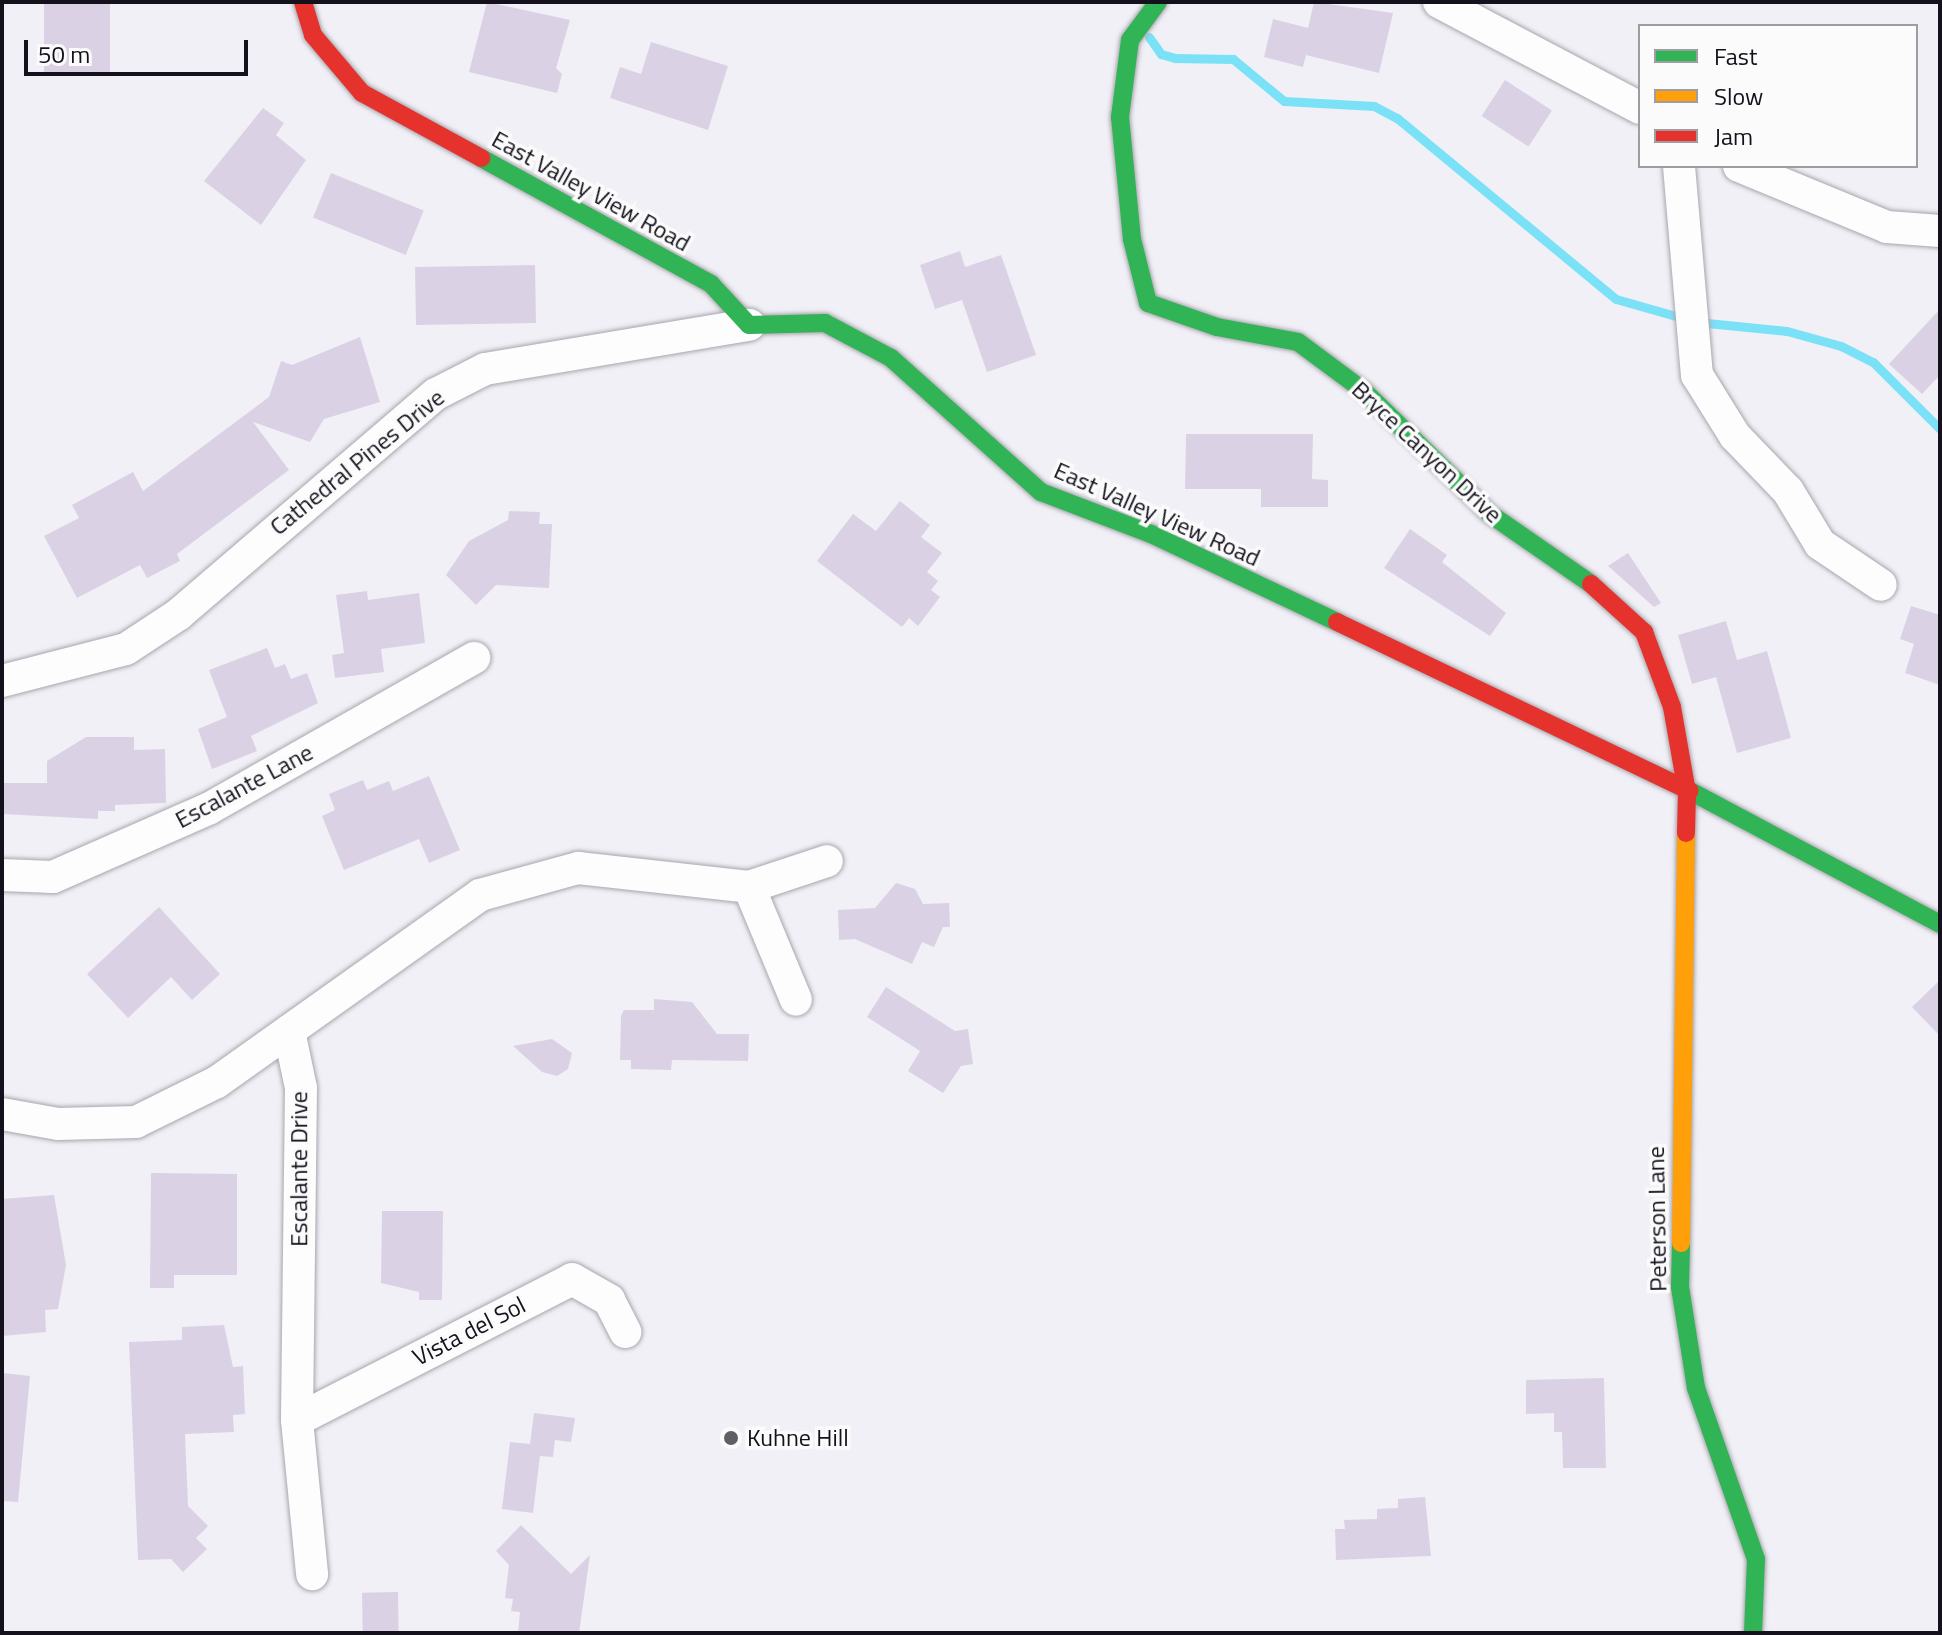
<!DOCTYPE html>
<html>
<head>
<meta charset="utf-8">
<style>
	body { margin:0 }
	#map { position:relative; width:1942px; height:1635px; overflow:hidden; background:#f1f0f6; font-family:"Titillium Web",sans-serif }
	div>[style] { position:absolute }
	.stream>* { height:9px; margin:-4.5px; padding:0 4.5px; transform-origin:4.5px; border-radius:4.5px; background:#7be1f7 }
	.building>* { inset:0; background:#dbd1e4; transform-origin:0 0 }
	.roads { filter:drop-shadow(0 0 2px #a8a6ae) drop-shadow(0 0 2px #a8a6ae) }
	.street>* { height:32px; margin:-16px; padding:0 16px; transform-origin:16px; border-radius:16px; background:#fdfdfe }
	.fast>* { height:18px; margin:-9px; padding:0 9px; transform-origin:9px; border-radius:9px; background:#30b455 }
	.slow>* { height:18px; margin:-9px; padding:0 9px; transform-origin:9px; border-radius:9px; background:#ff9f0a }
	.jam>* { height:18px; margin:-9px; padding:0 9px; transform-origin:9px; border-radius:9px; background:#e5322d }
	.dots>* { width:22px; height:22px; translate:-50% -50%; box-sizing:border-box; border:4px solid #fbfbfb; border-radius:50% }
	span { translate:-50% -50%; white-space:nowrap; text-align:center; line-height:1.15; -webkit-text-stroke:7px #fbfbfb; paint-order:stroke }
	.street-label { font-size:24px; color:#14101c }
	.poi-label { font-size:24px; color:#14101c }
	.left { translate:0 -50%; text-align:left }
	.frame { position:absolute; inset:0; border:4px solid #14101c; pointer-events:none }
	.legend { position:absolute; left:1638px; top:24px; width:280px; height:144px; box-sizing:border-box; background:#fbfbfb; border:2px solid #9f9da2; margin:0; padding:10px 14px; list-style:none; font-size:24px; color:#14101c }
	.legend li { display:flex; align-items:center; gap:16px; height:40px }
	.legend b { width:40px; border:2px solid #9f9da2 }
	.scale { position:absolute; left:24px; top:40px; width:224px; height:36px; box-sizing:border-box; border:4px solid #14101c; border-top:0; padding-left:10px; font-size:24px; line-height:28px; white-space:nowrap; color:#14101c; -webkit-text-stroke:6px #fbfbfb; paint-order:stroke }
</style>
</head>
<body>
<div id="map">
	<div class="stream">
		<i style="left:1149px;top:37px;width:21px;rotate:55deg"></i>
		<i style="left:1161px;top:54px;width:15px;rotate:16deg"></i>
		<i style="left:1175px;top:58px;width:58px;rotate:1deg"></i>
		<i style="left:1233px;top:59px;width:66px;rotate:39.5deg"></i>
		<i style="left:1284px;top:101px;width:90px;rotate:3.2deg"></i>
		<i style="left:1374px;top:106px;width:26px;rotate:28deg"></i>
		<i style="left:1397px;top:118px;width:284px;rotate:39.6deg"></i>
		<i style="left:1616px;top:299px;width:84px;rotate:15.9deg"></i>
		<i style="left:1697px;top:322px;width:90px;rotate:5.7deg"></i>
		<i style="left:1787px;top:331px;width:56px;rotate:15.5deg"></i>
		<i style="left:1841px;top:346px;width:36px;rotate:27deg"></i>
		<i style="left:1873px;top:362px;width:95px;rotate:45deg"></i>
	</div>
	<div class="building">
		<i style="left:44px;top:2px;width:66px;height:70px"></i>
		<i style="clip-path:polygon(487px 2px,570px 20px,556px 68px,562px 74px,557px 93px,469px 72px)"></i>
		<i style="clip-path:polygon(1314px 2px,1393px 13px,1379px 73px,1306px 55px,1303px 67px,1264px 57px,1273px 19px,1308px 28px)"></i>
		<i style="clip-path:polygon(651px 42px,728px 66px,708px 130px,610px 98px,620px 67px,641px 74px)"></i>
		<i style="left:1505px;top:80px;width:56px;height:43px;rotate:33deg"></i>
		<i style="clip-path:polygon(263px 108px,284px 123px,276px 135px,306px 160px,261px 225px,204px 181px)"></i>
		<i style="left:331px;top:173px;width:100px;height:48px;rotate:22deg"></i>
		<i style="clip-path:polygon(960px 251px,965px 267px,1001px 255px,1036px 355px,987px 372px,962px 300px,935px 309px,920px 265px)"></i>
		<i style="left:535px;top:265px;width:58px;height:120px;rotate:89deg"></i>
		<i style="clip-path:polygon(1940px 309px,1940px 375px,1922px 394px,1889px 364px)"></i>
		<i style="clip-path:polygon(360px 337px,380px 402px,324px 419px,310px 442px,253px 422px,289px 470px,177px 554px,180px 561px,147px 578px,140px 565px,77px 598px,44px 536px,79px 518px,72px 505px,133px 472px,143px 491px,269px 397px,281px 361px,292px 365px)"></i>
		<i style="clip-path:polygon(1186px 434px,1313px 434px,1312px 479px,1328px 480px,1328px 507px,1261px 507px,1261px 489px,1185px 489px)"></i>
		<i style="clip-path:polygon(900px 501px,930px 525px,921px 537px,942px 553px,927px 572px,938px 581px,931px 590px,940px 597px,918px 626px,909px 618px,902px 627px,817px 561px,853px 514px,876px 531px)"></i>
		<i style="clip-path:polygon(509px 511px,540px 512px,539px 524px,552px 524px,549px 588px,496px 585px,476px 605px,446px 575px,469px 541px,508px 520px)"></i>
		<i style="clip-path:polygon(1410px 529px,1447px 555px,1442px 562px,1506px 613px,1490px 636px,1384px 568px)"></i>
		<i style="clip-path:polygon(1628px 553px,1661px 603px,1654px 607px,1608px 566px)"></i>
		<i style="clip-path:polygon(367px 591px,368px 600px,419px 593px,425px 643px,381px 649px,384px 672px,335px 678px,332px 655px,344px 653px,336px 595px)"></i>
		<i style="clip-path:polygon(1911px 606px,1940px 615px,1940px 685px,1905px 673px,1914px 644px,1900px 639px)"></i>
		<i style="clip-path:polygon(1726px 621px,1737px 660px,1767px 651px,1791px 738px,1737px 753px,1716px 677px,1692px 684px,1678px 635px)"></i>
		<i style="clip-path:polygon(267px 648px,275px 668px,285px 664px,291px 679px,307px 673px,318px 703px,251px 736px,257px 751px,212px 769px,198px 729px,227px 717px,209px 670px)"></i>
		<i style="clip-path:polygon(86px 737px,134px 737px,134px 750px,165px 749px,166px 803px,115px 805px,115px 811px,98px 811px,98px 819px,2px 814px,2px 783px,47px 783px,47px 761px)"></i>
		<i style="clip-path:polygon(429px 776px,460px 850px,429px 863px,419px 839px,344px 870px,322px 816px,335px 810px,329px 794px,363px 780px,367px 790px,389px 781px,393px 791px)"></i>
		<i style="clip-path:polygon(896px 883px,915px 889px,923px 904px,949px 903px,950px 927px,943px 927px,934px 947px,922px 942px,912px 964px,855px 939px,839px 940px,838px 910px,875px 908px)"></i>
		<i style="clip-path:polygon(159px 907px,220px 974px,192px 1000px,171px 977px,128px 1018px,87px 974px)"></i>
		<i style="clip-path:polygon(1940px 980px,1940px 1036px,1912px 1007px)"></i>
		<i style="clip-path:polygon(886px 987px,955px 1031px,968px 1029px,973px 1064px,961px 1066px,943px 1093px,908px 1071px,920px 1051px,867px 1017px)"></i>
		<i style="clip-path:polygon(654px 999px,692px 1002px,717px 1034px,749px 1034px,748px 1061px,672px 1060px,671px 1070px,631px 1069px,631px 1060px,620px 1060px,621px 1016px,624px 1010px,654px 1010px)"></i>
		<i style="clip-path:polygon(552px 1039px,572px 1053px,568px 1069px,557px 1076px,542px 1072px,513px 1046px)"></i>
		<i style="clip-path:polygon(151px 1173px,237px 1174px,237px 1275px,174px 1275px,174px 1288px,150px 1288px)"></i>
		<i style="clip-path:polygon(54px 1195px,66px 1265px,58px 1309px,45px 1310px,46px 1332px,2px 1336px,2px 1199px)"></i>
		<i style="clip-path:polygon(382px 1211px,443px 1211px,442px 1300px,419px 1300px,419px 1292px,381px 1283px)"></i>
		<i style="clip-path:polygon(224px 1325px,233px 1367px,243px 1366px,245px 1414px,233px 1415px,234px 1432px,185px 1434px,188px 1506px,208px 1526px,196px 1538px,207px 1549px,183px 1572px,171px 1559px,138px 1560px,129px 1342px,182px 1340px,182px 1327px)"></i>
		<i style="clip-path:polygon(2px 1373px,30px 1376px,18px 1502px,2px 1501px)"></i>
		<i style="clip-path:polygon(1604px 1378px,1606px 1468px,1563px 1468px,1562px 1432px,1554px 1432px,1554px 1413px,1526px 1414px,1526px 1380px)"></i>
		<i style="clip-path:polygon(534px 1413px,575px 1418px,571px 1442px,555px 1440px,553px 1457px,540px 1456px,533px 1513px,502px 1509px,510px 1442px,530px 1444px)"></i>
		<i style="clip-path:polygon(1425px 1497px,1431px 1556px,1336px 1560px,1335px 1529px,1345px 1529px,1344px 1520px,1377px 1519px,1377px 1509px,1398px 1508px,1398px 1499px)"></i>
		<i style="clip-path:polygon(521px 1525px,571px 1574px,590px 1555px,579px 1633px,518px 1633px,520px 1612px,511px 1611px,513px 1599px,505px 1598px,509px 1565px,496px 1551px)"></i>
		<i style="left:398px;top:1592px;width:41px;height:36px;rotate:89deg"></i>
	</div>
	<div class="roads">
		<div class="street">
			<i style="left:1439px;top:2px;width:227px;rotate:27.8deg"></i>
			<i style="left:1679px;top:166px;width:210px;rotate:85.1deg"></i>
			<i style="left:1697px;top:375px;width:72px;rotate:58.1deg"></i>
			<i style="left:1735px;top:436px;width:76px;rotate:46.1deg"></i>
			<i style="left:1788px;top:491px;width:62px;rotate:58.9deg"></i>
			<i style="left:1820px;top:544px;width:73px;rotate:33.9deg"></i>
			<i style="left:1739px;top:166px;width:160px;rotate:22.4deg"></i>
			<i style="left:1887px;top:227px;width:53px;rotate:4.3deg"></i>
			<i style="left:2px;top:681px;width:128px;rotate:-14.5deg"></i>
			<i style="left:126px;top:649px;width:64px;rotate:-33.4deg"></i>
			<i style="left:179px;top:614px;width:338px;rotate:-40.6deg"></i>
			<i style="left:436px;top:394px;width:55px;rotate:-27deg"></i>
			<i style="left:485px;top:369px;width:268px;rotate:-9.5deg"></i>
			<i style="left:2px;top:875px;width:51px;rotate:2.2deg"></i>
			<i style="left:53px;top:877px;width:171px;rotate:-23.7deg"></i>
			<i style="left:210px;top:808px;width:304px;rotate:-29.6deg"></i>
			<i style="left:749px;top:887px;width:82px;rotate:-18.4deg"></i>
			<i style="left:289px;top:1031px;width:58px;rotate:78.1deg"></i>
			<i style="left:301px;top:1088px;width:332px;rotate:90.7deg"></i>
			<i style="left:297px;top:1420px;width:155px;rotate:84.4deg"></i>
			<i style="left:2px;top:1114px;width:57px;rotate:10.1deg"></i>
			<i style="left:58px;top:1124px;width:78px;rotate:-1.5deg"></i>
			<i style="left:136px;top:1122px;width:90px;rotate:-26.3deg"></i>
			<i style="left:217px;top:1082px;width:323px;rotate:-35.4deg"></i>
			<i style="left:480px;top:895px;width:102px;rotate:-15.4deg"></i>
			<i style="left:578px;top:868px;width:172px;rotate:6.3deg"></i>
			<i style="left:749px;top:887px;width:122px;rotate:67.4deg"></i>
			<i style="left:297px;top:1420px;width:309px;rotate:-27.1deg"></i>
			<i style="left:572px;top:1279px;width:43px;rotate:29.6deg"></i>
			<i style="left:609px;top:1300px;width:36px;rotate:63deg"></i>
		</div>
		<div class="fast">
			<i style="left:1158px;top:2px;width:47px;rotate:126.4deg"></i>
			<i style="left:1130px;top:40px;width:78px;rotate:97.4deg"></i>
			<i style="left:1120px;top:117px;width:123px;rotate:84.4deg"></i>
			<i style="left:1132px;top:239px;width:66px;rotate:76deg"></i>
			<i style="left:1148px;top:303px;width:73px;rotate:19.2deg"></i>
			<i style="left:1217px;top:327px;width:82px;rotate:10.5deg"></i>
			<i style="left:1298px;top:342px;width:82px;rotate:36.6deg"></i>
			<i style="left:1364px;top:391px;width:176px;rotate:44.3deg"></i>
			<i style="left:1490px;top:514px;width:123px;rotate:34.7deg"></i>
			<i style="left:481px;top:158px;width:262px;rotate:28.7deg"></i>
			<i style="left:711px;top:284px;width:56px;rotate:47.2deg"></i>
			<i style="left:749px;top:325px;width:76px;rotate:-1.5deg"></i>
			<i style="left:825px;top:323px;width:75px;rotate:27.9deg"></i>
			<i style="left:891px;top:358px;width:201px;rotate:41.8deg"></i>
			<i style="left:1041px;top:492px;width:118px;rotate:20.9deg"></i>
			<i style="left:1151px;top:534px;width:206px;rotate:25.3deg"></i>
			<i style="left:1690px;top:791px;width:283px;rotate:28deg"></i>
			<i style="left:1681px;top:1243px;width:44px;rotate:91.3deg"></i>
			<i style="left:1680px;top:1287px;width:102px;rotate:81deg"></i>
			<i style="left:1696px;top:1388px;width:181px;rotate:70.7deg"></i>
			<i style="left:1756px;top:1559px;width:74px;rotate:92.3deg"></i>
		</div>
		<div class="slow">
			<i style="left:1681px;top:1243px;width:410px;rotate:-89.3deg"></i>
		</div>
		<div class="jam">
			<i style="left:303px;top:2px;width:34px;rotate:73deg"></i>
			<i style="left:313px;top:35px;width:76px;rotate:49.8deg"></i>
			<i style="left:362px;top:93px;width:136px;rotate:28.6deg"></i>
			<i style="left:1591px;top:584px;width:72px;rotate:42.2deg"></i>
			<i style="left:1644px;top:632px;width:80px;rotate:69.5deg"></i>
			<i style="left:1672px;top:707px;width:86px;rotate:80deg"></i>
			<i style="left:1687px;top:792px;width:41px;rotate:91.4deg"></i>
			<i style="left:1337px;top:622px;width:391px;rotate:25.6deg"></i>
		</div>
	</div>
	<div class="dots">
		<i style="left:731px;top:1438px;background:#615e68"></i>
	</div>
	<div class="street-label">
		<span style="left:591px;top:191px;rotate:29deg">East Valley View Road</span>
		<span style="left:1427px;top:452px;rotate:43deg">Bryce Canyon Drive</span>
		<span style="left:357px;top:462px;rotate:-39deg">Cathedral Pines Drive</span>
		<span style="left:1157px;top:514px;rotate:24deg">East Valley View Road</span>
		<span style="left:244px;top:786px;rotate:-28deg">Escalante Lane</span>
		<span style="left:299px;top:1169px;rotate:-90deg">Escalante Drive</span>
		<span style="left:1657px;top:1219px;rotate:-91deg">Peterson Lane</span>
		<span style="left:469px;top:1331px;rotate:-27deg">Vista del Sol</span>
	</div>
	<div class="poi-label">
		<span class="left" style="left:747px;top:1438px">Kuhne Hill</span>
	</div>
	<div class="frame"></div>
	<ul class="legend">
	<li><b style="height:10px;background:#30b455"></b>Fast</li>
	<li><b style="height:10px;background:#ff9f0a"></b>Slow</li>
	<li><b style="height:10px;background:#e5322d"></b>Jam</li>
	</ul>
	<div class="scale">50 m</div>
</div>
</body>
</html>
